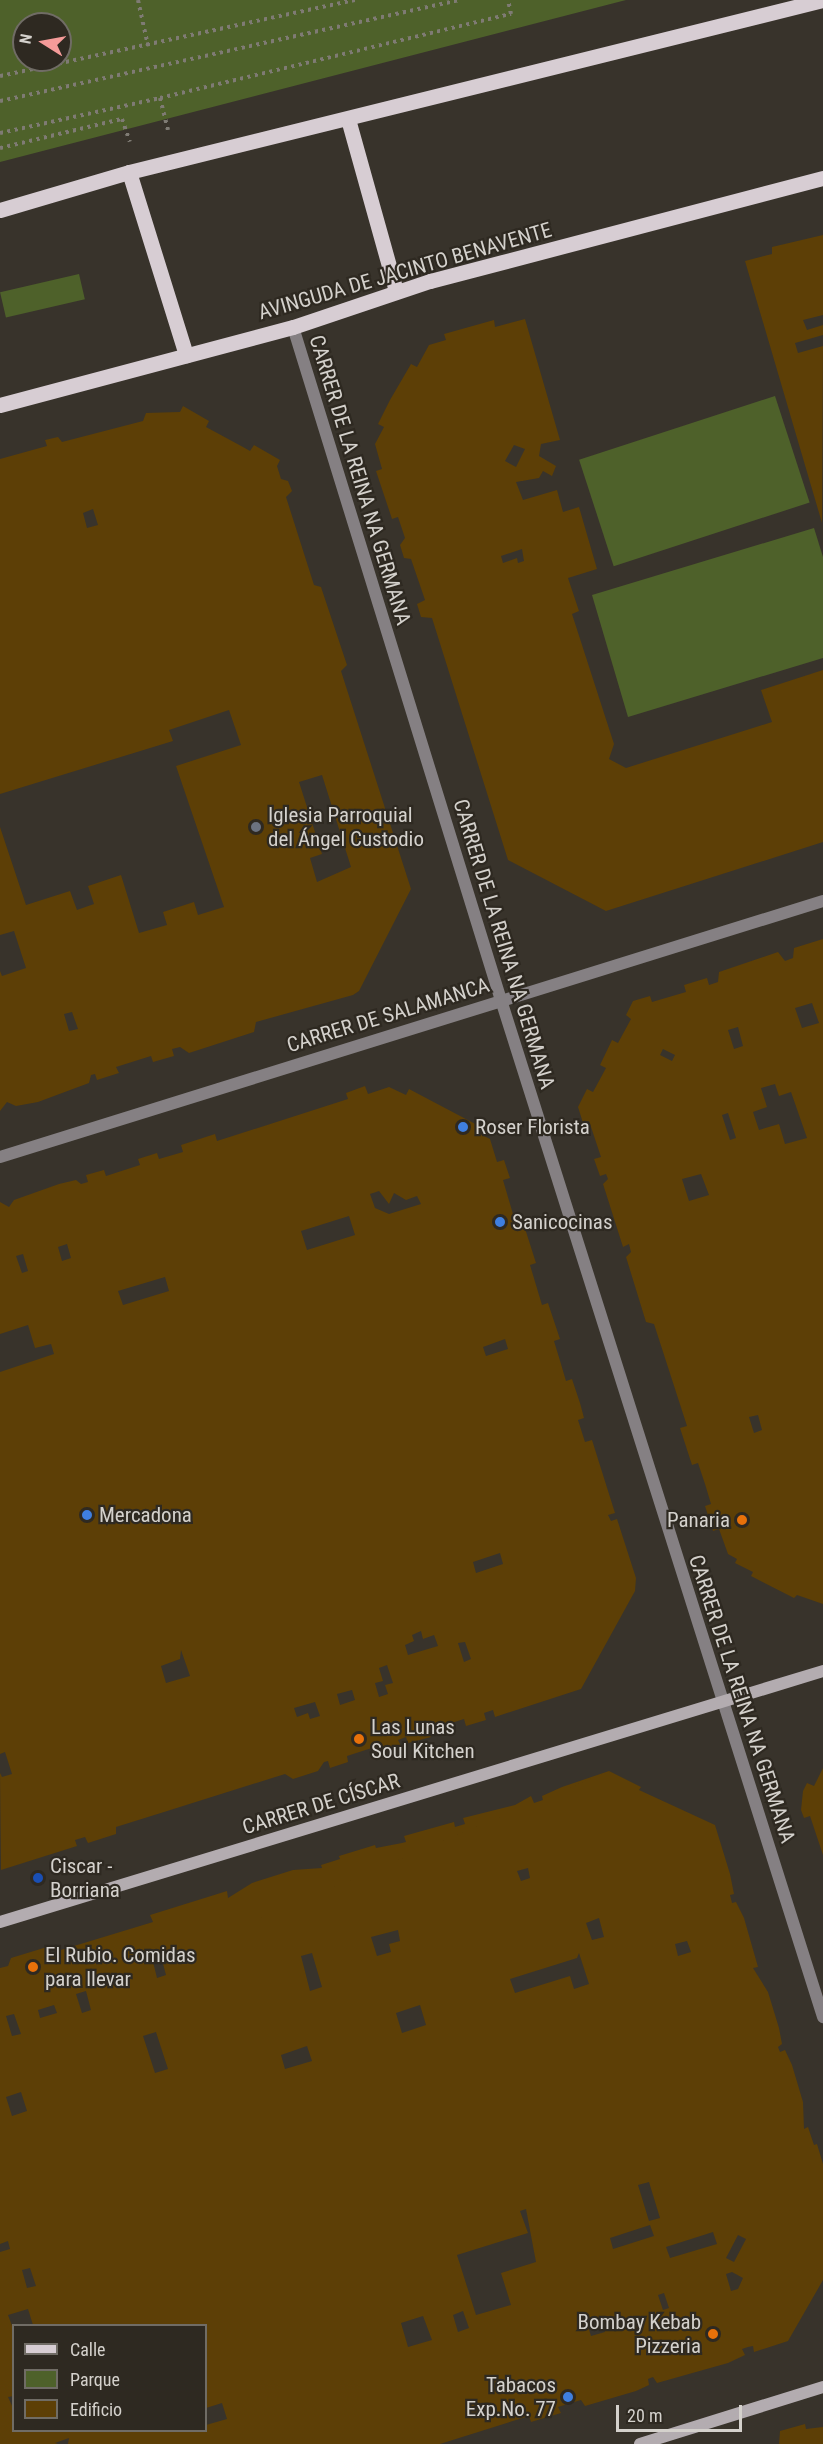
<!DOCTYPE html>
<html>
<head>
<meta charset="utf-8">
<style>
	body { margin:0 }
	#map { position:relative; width:823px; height:2444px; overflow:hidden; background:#38332b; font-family:"Roboto Condensed",sans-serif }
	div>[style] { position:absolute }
	.green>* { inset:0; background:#4e612a; transform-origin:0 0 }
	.building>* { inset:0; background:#5d3f06 }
	.path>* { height:4px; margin-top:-2px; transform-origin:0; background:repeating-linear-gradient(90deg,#7f7b74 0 3px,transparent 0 7.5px) }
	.street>* { height:12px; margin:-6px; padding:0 6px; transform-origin:6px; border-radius:6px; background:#858083 }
	.secondary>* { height:12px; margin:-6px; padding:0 6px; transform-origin:6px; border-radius:6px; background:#b3acb0 }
	.primary>* { height:15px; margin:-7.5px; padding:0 7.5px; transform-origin:7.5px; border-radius:7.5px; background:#d7cdd3 }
	.dots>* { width:16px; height:16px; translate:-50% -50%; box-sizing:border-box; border:3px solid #2e2921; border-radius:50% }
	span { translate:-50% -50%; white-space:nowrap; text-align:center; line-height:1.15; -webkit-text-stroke:4.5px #2e2921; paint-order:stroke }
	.street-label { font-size:21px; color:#d4d1cc }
	.poi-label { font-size:21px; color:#d4d1cc }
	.left { translate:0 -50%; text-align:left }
	.right { translate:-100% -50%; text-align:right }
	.legend { position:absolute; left:12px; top:2324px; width:195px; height:108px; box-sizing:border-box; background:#2e2921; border:2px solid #706c65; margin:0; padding:8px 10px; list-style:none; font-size:18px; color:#d4d1cc }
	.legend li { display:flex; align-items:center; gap:12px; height:30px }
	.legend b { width:30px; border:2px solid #706c65 }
	.north { position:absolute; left:12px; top:12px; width:60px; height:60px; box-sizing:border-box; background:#2e2921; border:2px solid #706c65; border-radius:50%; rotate:281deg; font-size:16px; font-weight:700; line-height:24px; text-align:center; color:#d4d1cc }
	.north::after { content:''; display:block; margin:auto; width:21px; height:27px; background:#f59b99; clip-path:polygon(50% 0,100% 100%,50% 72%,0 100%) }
	.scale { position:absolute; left:616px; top:2405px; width:126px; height:27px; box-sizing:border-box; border:3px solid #d4d1cc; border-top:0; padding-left:8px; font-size:18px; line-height:21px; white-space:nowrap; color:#d4d1cc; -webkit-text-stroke:4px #2e2921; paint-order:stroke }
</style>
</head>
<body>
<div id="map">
	<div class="green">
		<i style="clip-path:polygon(evenodd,0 0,626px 0,0 162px,0 0,24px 24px,60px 24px,60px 60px,24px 60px,24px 24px)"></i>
		<i style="left:79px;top:274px;width:26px;height:81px;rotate:77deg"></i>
		<i style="left:775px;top:396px;width:112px;height:206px;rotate:72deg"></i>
		<i style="clip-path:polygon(814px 528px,823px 557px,823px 658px,628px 717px,592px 595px)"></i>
	</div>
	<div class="building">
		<i style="clip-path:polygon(823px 235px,823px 315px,803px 320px,807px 330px,823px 325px,823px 335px,795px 343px,798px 353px,823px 346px,822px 523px,745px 261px,772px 254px,772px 247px)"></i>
		<i style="clip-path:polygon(evenodd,525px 319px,560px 440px,541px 444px,539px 456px,556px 466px,552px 476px,543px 471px,539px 478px,516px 482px,523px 500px,557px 490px,563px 512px,579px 507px,597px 569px,568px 578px,579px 611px,572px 614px,614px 744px,609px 759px,626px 768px,772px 722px,761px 690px,823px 670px,823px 842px,606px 911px,508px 860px,432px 618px,421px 617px,417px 604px,425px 600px,411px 559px,404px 558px,400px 545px,405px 538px,398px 517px,392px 519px,376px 471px,382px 469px,375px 444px,384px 427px,378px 424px,390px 400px,411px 364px,417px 367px,429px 345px,446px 340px,444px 334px,494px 320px,495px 327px,525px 319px,514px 445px,525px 449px,516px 467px,505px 461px,514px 445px,525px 319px,522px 549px,524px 561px,518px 563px,517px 558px,503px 563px,501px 556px,522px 549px)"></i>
		<i style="clip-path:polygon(evenodd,183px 406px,209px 421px,206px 427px,243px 447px,250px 451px,254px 445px,280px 460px,277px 466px,281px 479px,288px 481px,292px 491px,286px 497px,314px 585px,321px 587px,347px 665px,341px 671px,411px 889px,359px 991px,353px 995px,256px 1022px,254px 1032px,189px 1053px,180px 1047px,172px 1049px,174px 1056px,153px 1062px,151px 1056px,116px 1067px,119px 1073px,97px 1080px,95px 1074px,91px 1075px,89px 1083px,38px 1102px,16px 1106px,7px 1102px,0 1111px,0 971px,2px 976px,26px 968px,14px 931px,0 935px,0 827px,26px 905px,70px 891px,77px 910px,94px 904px,88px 886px,121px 875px,139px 933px,167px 925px,163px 912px,194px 902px,198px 915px,224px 907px,176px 766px,241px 745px,229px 710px,169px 730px,173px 741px,0 794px,0 459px,47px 446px,45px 440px,58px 437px,62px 442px,143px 421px,146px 413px,180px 412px,183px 406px,93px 509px,98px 525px,87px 528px,83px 513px,93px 509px,183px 406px,322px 775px,351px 867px,317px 882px,310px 858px,322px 854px,299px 782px,322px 775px,183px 406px,72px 1012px,78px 1029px,69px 1031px,64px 1014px,72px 1012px)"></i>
		<i style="clip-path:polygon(evenodd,823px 939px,823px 1604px,797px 1595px,794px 1598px,751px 1576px,753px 1572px,735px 1563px,737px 1559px,728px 1554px,719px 1529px,713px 1531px,705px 1506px,711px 1504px,705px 1484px,698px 1463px,692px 1465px,680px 1428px,687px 1426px,654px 1324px,646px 1322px,626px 1257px,631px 1252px,629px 1244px,623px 1247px,603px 1184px,608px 1179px,606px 1174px,600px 1176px,594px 1159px,601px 1157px,589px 1121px,583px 1123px,578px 1107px,587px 1089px,593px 1092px,606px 1068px,600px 1065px,612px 1040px,618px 1043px,631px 1019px,626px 1015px,633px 1001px,650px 996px,652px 1002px,686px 992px,684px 985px,707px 978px,709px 985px,718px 982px,719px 972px,778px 952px,785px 961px,793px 958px,794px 948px,823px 939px,812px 1003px,819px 1023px,802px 1028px,795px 1008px,812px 1003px,823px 939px,738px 1027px,743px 1046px,734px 1049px,728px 1030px,738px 1027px,823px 939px,663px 1049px,675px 1055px,672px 1061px,660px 1055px,663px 1049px,823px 939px,775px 1084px,779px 1096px,791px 1092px,807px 1138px,785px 1144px,779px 1124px,759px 1130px,753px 1112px,767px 1107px,761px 1088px,775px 1084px,823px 939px,728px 1113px,736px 1138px,730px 1140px,722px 1115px,728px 1113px,823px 939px,701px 1174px,709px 1195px,689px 1201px,682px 1179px,701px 1174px,823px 939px,758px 1415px,762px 1430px,754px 1433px,749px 1417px,758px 1415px)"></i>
		<i style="clip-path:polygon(evenodd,365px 1086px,368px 1094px,389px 1087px,406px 1095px,409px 1089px,481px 1127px,478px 1133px,490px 1139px,497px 1162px,504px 1160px,510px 1178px,503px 1180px,515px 1221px,522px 1219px,536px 1263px,530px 1265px,542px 1305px,548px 1303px,560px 1339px,554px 1341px,561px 1364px,566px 1381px,572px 1379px,580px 1403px,584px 1418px,578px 1420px,585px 1442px,592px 1440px,615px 1513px,608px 1515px,611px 1521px,617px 1519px,636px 1578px,635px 1591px,581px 1689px,495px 1717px,493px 1710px,484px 1713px,486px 1720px,466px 1726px,464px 1719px,429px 1730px,431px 1737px,408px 1743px,406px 1737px,398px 1740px,401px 1746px,383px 1751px,381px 1745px,347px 1756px,348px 1762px,330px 1768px,328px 1761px,324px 1762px,318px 1771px,293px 1779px,285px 1774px,164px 1812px,116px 1827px,116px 1834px,88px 1843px,85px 1837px,75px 1840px,77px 1846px,1px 1870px,0 1773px,2px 1777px,12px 1774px,5px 1752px,0 1754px,0 1372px,54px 1354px,51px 1344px,35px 1348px,28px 1325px,0 1334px,0 1202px,9px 1207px,14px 1200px,59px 1184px,76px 1180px,81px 1184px,88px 1182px,86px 1175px,104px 1170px,106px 1176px,140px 1165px,138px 1159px,157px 1153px,159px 1159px,183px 1152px,181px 1145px,215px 1134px,217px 1141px,348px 1099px,346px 1093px,365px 1086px,379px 1191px,389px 1204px,394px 1193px,406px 1200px,417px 1196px,421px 1204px,389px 1214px,375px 1208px,370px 1194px,379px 1191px,365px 1086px,349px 1216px,355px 1235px,307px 1250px,301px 1231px,349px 1216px,365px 1086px,67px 1244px,71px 1258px,62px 1261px,58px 1247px,67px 1244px,365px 1086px,23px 1254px,28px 1271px,22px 1273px,16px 1256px,23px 1254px,365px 1086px,165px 1277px,169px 1291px,123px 1305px,118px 1291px,165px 1277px,365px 1086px,505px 1339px,508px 1349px,486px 1356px,483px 1347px,505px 1339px,365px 1086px,500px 1553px,503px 1564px,476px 1573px,473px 1562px,500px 1553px,365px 1086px,421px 1631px,423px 1639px,434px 1635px,438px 1646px,408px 1655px,405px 1645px,414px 1641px,412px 1635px,421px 1631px,365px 1086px,465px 1642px,471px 1659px,464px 1662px,458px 1643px,465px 1642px,365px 1086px,181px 1650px,190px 1676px,166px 1683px,161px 1666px,180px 1659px,181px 1650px,365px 1086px,387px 1665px,393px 1683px,385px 1685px,388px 1694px,379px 1697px,375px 1683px,383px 1681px,379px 1668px,387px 1665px,365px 1086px,352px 1690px,355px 1700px,340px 1705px,337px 1694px,352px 1690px,365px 1086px,315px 1702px,320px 1716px,310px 1719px,308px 1713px,297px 1717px,294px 1708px,315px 1702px)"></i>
		<i style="clip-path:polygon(823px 1768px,823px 1855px,810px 1816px,804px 1818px,801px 1810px,803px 1791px,807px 1783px,814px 1786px)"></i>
		<i style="clip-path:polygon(evenodd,609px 1771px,641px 1787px,639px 1790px,715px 1825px,730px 1874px,734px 1894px,730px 1895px,732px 1903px,736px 1902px,744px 1918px,758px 1967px,753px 1968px,768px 1992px,779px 2028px,782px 2044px,778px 2047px,780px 2052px,785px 2050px,792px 2065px,803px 2102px,804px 2129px,808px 2127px,814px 2145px,817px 2144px,823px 2164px,823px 2280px,788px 2341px,754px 2352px,753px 2346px,748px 2347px,742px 2349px,745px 2355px,728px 2363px,657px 2383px,653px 2377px,648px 2379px,649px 2385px,636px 2391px,585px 2406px,581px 2400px,558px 2407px,561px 2413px,531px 2422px,529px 2416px,440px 2444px,68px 2444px,69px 2438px,55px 2443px,58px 2444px,0 2444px,0 2252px,10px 2249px,8px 2241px,0 2244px,0 1968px,8px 1966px,11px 1958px,47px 1947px,51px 1953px,153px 1922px,150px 1915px,227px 1891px,228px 1898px,252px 1883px,293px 1870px,322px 1868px,321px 1865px,340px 1859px,339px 1856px,375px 1845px,376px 1848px,402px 1843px,406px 1842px,404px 1836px,454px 1822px,455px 1827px,465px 1824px,463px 1818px,515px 1805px,531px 1796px,534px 1803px,543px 1800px,542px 1796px,562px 1787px,609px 1771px,528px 1868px,530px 1878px,521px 1881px,517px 1871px,528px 1868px,609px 1771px,599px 1918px,604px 1937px,592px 1940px,586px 1923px,599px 1918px,609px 1771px,398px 1930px,400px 1941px,389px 1944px,391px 1952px,377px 1956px,371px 1937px,398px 1930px,609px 1771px,687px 1941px,691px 1952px,678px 1956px,675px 1944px,687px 1941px,609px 1771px,312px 1953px,322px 1987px,310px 1991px,301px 1956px,312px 1953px,609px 1771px,579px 1953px,589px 1984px,574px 1989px,570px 1976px,515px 1993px,510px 1979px,577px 1958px,579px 1953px,609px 1771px,162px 1960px,166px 1975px,157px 1978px,153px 1962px,162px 1960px,609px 1771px,86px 1991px,91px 2010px,82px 2013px,76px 1994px,86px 1991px,609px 1771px,54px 2005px,57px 2013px,40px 2018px,38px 2010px,54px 2005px,609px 1771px,420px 2005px,426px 2025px,402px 2033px,396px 2013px,420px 2005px,609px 1771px,14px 2014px,21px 2034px,12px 2036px,6px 2016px,14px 2014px,609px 1771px,156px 2032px,168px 2069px,155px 2073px,143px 2036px,156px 2032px,609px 1771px,307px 2046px,312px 2061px,285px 2069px,281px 2055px,307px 2046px,609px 1771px,21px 2092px,27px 2111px,12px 2116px,6px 2097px,21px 2092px,609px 1771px,649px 2182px,660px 2218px,649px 2221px,638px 2185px,649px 2182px,609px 1771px,526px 2209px,536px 2262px,501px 2273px,511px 2305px,476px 2315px,457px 2255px,528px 2233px,520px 2211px,526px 2209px,609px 1771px,650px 2225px,654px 2236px,613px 2249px,610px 2238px,650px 2225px,609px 1771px,713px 2232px,717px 2244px,670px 2258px,666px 2247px,713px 2232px,609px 1771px,738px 2235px,746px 2239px,734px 2262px,726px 2258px,738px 2235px,609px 1771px,30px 2268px,36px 2286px,27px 2288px,22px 2270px,30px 2268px,609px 1771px,732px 2272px,743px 2278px,738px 2289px,731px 2291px,726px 2274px,732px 2272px,609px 1771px,664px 2293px,669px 2308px,663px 2310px,658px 2295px,664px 2293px,609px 1771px,28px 2309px,33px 2325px,206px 2325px,206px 2408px,222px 2403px,227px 2419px,206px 2425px,206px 2430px,14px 2430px,14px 2410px,8px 2397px,14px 2396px,14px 2331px,8px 2315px,28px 2309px,609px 1771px,463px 2311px,469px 2328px,458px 2332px,453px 2315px,463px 2311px,609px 1771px,423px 2316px,432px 2340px,408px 2347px,401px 2323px,423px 2316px,609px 1771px,601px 2319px,605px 2332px,591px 2336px,587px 2323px,601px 2319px)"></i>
		<i style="clip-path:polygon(805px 2424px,806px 2429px,823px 2427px,823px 2444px,779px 2444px,780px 2431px)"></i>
	</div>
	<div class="path">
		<i style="left:138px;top:0;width:47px;rotate:77.7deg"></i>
		<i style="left:0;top:76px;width:364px;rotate:-12.1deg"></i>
		<i style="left:160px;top:98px;width:361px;rotate:-13.5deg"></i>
		<i style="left:511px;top:14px;width:14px;rotate:-102deg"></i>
		<i style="left:0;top:101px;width:469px;rotate:-12.4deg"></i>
		<i style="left:0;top:133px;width:164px;rotate:-12.3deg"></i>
		<i style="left:160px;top:98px;width:33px;rotate:76deg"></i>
		<i style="left:0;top:148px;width:125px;rotate:-13.4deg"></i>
		<i style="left:122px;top:119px;width:24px;rotate:71deg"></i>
	</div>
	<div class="street">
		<i style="left:293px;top:327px;width:704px;rotate:72.83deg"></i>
		<i style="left:501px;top:1000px;width:1067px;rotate:72.43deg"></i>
		<i style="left:0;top:1157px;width:862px;rotate:-17.28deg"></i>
	</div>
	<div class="secondary">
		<i style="left:0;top:1922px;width:860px;rotate:-16.96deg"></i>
		<i style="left:640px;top:2444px;width:192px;rotate:-17.3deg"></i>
	</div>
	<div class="primary">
		<i style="left:348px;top:119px;width:179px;rotate:74.4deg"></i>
		<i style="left:129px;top:172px;width:192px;rotate:72.7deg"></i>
		<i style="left:0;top:210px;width:134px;rotate:-16.4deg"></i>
		<i style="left:129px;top:172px;width:715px;rotate:-13.92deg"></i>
		<i style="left:0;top:405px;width:303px;rotate:-14.9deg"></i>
		<i style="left:293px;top:327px;width:145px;rotate:-18.6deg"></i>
		<i style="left:430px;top:281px;width:406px;rotate:-14.7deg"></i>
	</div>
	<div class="dots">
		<i style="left:256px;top:827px;background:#6b7280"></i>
		<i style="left:463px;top:1127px;background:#3f7fe0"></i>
		<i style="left:500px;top:1222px;background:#3f7fe0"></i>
		<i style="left:87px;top:1515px;background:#3f7fe0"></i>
		<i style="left:742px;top:1520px;background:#e8710a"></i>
		<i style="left:359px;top:1739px;background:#e8710a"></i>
		<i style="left:38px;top:1878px;background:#1a4fb4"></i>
		<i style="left:33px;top:1967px;background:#e8710a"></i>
		<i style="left:713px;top:2334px;background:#e8710a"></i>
		<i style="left:568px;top:2397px;background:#3f7fe0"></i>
	</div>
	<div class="street-label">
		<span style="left:405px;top:271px;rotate:-16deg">AVINGUDA DE JACINTO BENAVENTE</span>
		<span style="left:360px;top:480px;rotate:73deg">CARRER DE LA REINA NA GERMANA</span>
		<span style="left:504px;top:944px;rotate:73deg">CARRER DE LA REINA NA GERMANA</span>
		<span style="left:388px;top:1015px;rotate:-17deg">CARRER DE SALAMANCA</span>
		<span style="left:742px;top:1699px;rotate:72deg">CARRER DE LA REINA NA GERMANA</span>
		<span style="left:321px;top:1804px;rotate:-17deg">CARRER DE CÍSCAR</span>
	</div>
	<div class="poi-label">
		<span class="left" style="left:268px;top:827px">Iglesia Parroquial<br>del Ángel Custodio</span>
		<span class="left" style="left:475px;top:1127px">Roser Florista</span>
		<span class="left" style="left:512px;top:1222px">Sanicocinas</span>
		<span class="left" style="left:99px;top:1515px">Mercadona</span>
		<span class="right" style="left:730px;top:1520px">Panaria</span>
		<span class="left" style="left:371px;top:1739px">Las Lunas<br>Soul Kitchen</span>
		<span class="left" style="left:50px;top:1878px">Ciscar -<br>Borriana</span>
		<span class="left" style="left:45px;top:1967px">El Rubio. Comidas<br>para llevar</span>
		<span class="right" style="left:701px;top:2334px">Bombay Kebab<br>Pizzeria</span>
		<span class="right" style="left:556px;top:2397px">Tabacos<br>Exp.No. 77</span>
	</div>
	<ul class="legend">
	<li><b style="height:8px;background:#d7cdd3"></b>Calle</li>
	<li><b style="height:16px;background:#4e612a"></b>Parque</li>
	<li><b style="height:16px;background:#5d3f06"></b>Edificio</li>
	</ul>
	<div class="north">N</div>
	<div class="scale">20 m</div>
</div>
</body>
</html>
